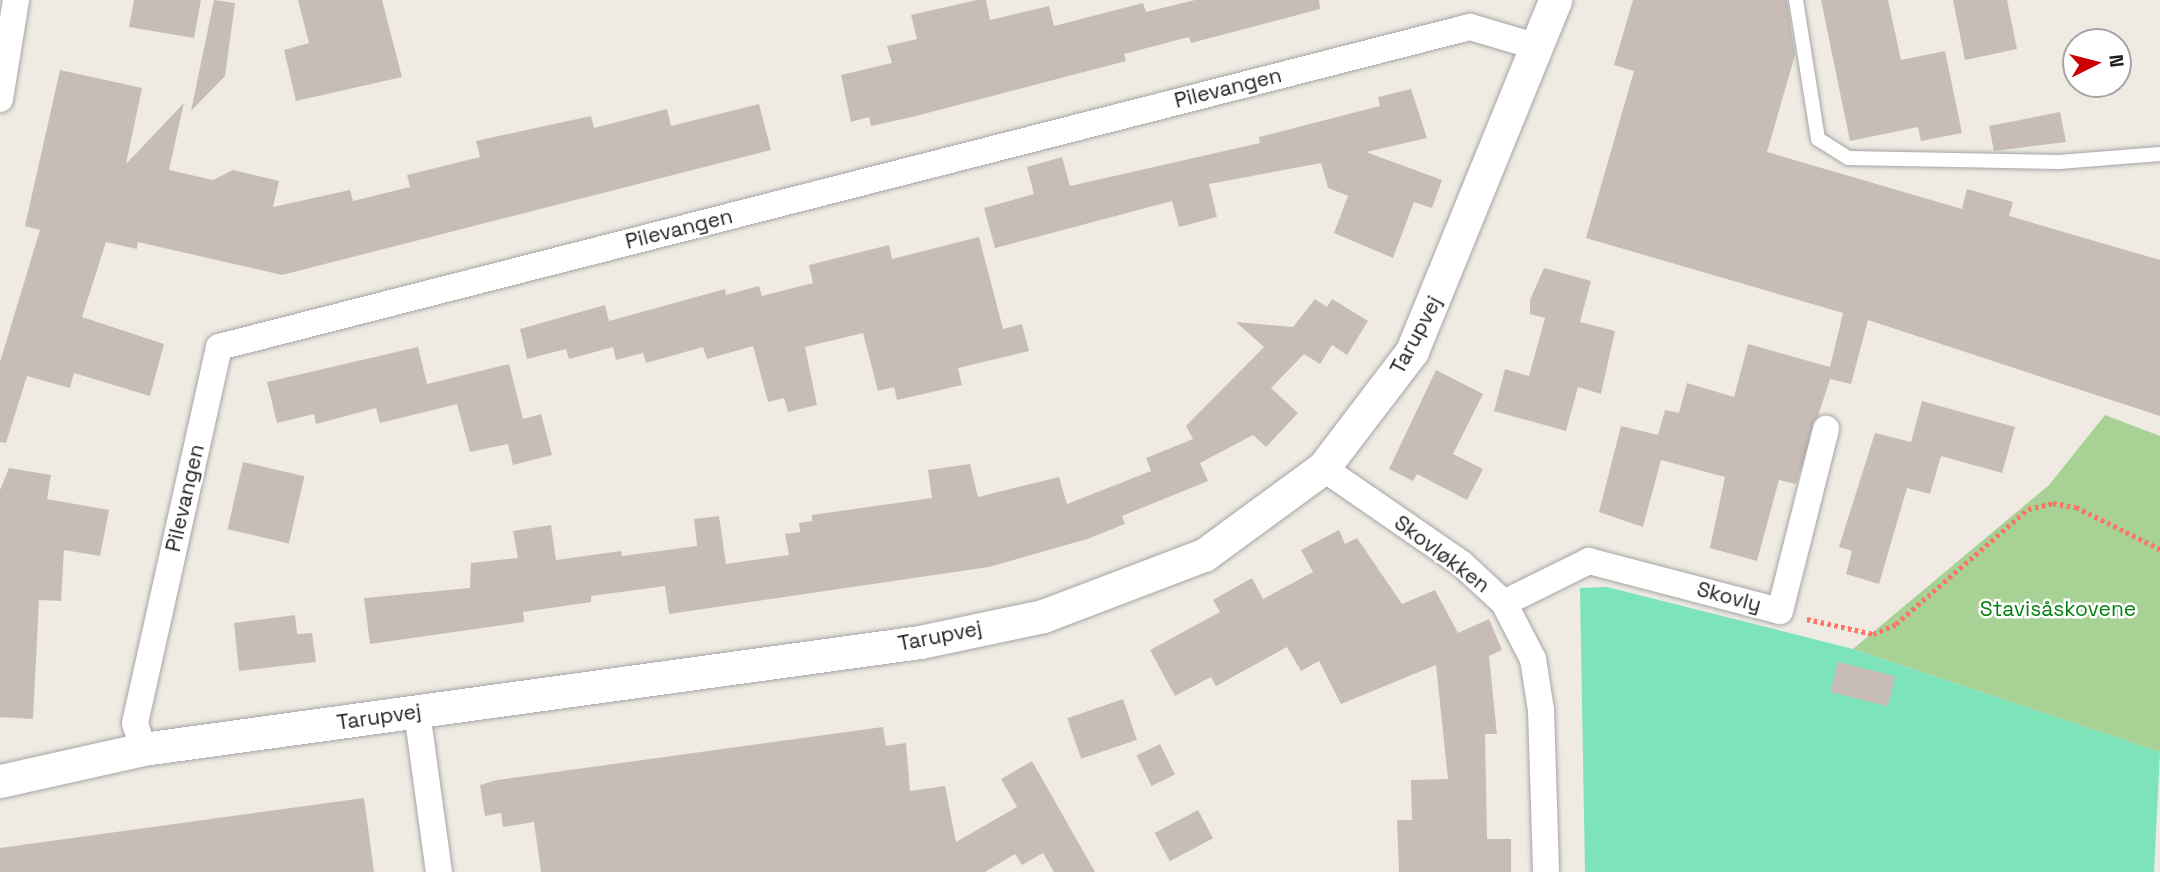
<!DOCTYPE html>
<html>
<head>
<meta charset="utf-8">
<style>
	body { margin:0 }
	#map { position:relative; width:2160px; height:872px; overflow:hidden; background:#efebe3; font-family:"Space Grotesk",sans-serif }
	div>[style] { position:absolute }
	.forest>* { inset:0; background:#a7d195 }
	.pitch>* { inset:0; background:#7ce3ba }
	.building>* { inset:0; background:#c7bdb6; transform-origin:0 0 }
	.path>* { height:4.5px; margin-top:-2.25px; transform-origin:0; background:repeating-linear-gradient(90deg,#ff7364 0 3.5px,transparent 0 7px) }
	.roads { filter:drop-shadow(0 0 2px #a5a5a5) drop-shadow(0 0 2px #a5a5a5) }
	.service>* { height:14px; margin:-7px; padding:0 7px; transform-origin:7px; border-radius:7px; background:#fff }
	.minor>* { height:26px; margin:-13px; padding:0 13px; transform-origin:13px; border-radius:13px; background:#fff }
	.tertiary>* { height:33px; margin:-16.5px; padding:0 16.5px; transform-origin:16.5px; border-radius:16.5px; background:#fff }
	span { translate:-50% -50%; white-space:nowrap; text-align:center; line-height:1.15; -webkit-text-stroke:5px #fff; paint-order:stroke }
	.street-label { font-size:21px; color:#1e1e1e }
	.park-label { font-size:21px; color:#06810f }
	.north { position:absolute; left:2062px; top:28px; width:70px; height:70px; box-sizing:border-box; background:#fff; border:2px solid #a5a5a5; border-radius:50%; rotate:84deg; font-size:19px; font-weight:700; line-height:28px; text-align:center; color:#1e1e1e }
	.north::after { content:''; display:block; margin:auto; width:24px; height:32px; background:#cb0002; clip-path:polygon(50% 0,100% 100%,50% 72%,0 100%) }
</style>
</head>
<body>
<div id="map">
	<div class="forest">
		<i style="clip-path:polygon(2105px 415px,2160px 436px,2160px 752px,1853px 649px,2049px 485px)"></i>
	</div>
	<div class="pitch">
		<i style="clip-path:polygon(1607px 587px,1853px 649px,2160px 752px,2154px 872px,1585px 872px,1580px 588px)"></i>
	</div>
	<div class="building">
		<i style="clip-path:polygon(134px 0,201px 0,194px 38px,129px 27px)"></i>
		<i style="clip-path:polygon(214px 0,235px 3px,225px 76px,191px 111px)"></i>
		<i style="clip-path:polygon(298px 0,382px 0,402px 77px,296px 101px,284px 50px,309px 43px)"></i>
		<i style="clip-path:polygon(977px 0,986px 0,990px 20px,1049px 6px,1054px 26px,1143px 3px,1146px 12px,1195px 0,1319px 0,1320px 9px,1191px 43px,1189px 37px,1124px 54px,1126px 61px,912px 117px,871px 126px,869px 117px,851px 122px,841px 75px,892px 63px,887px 46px,917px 39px,911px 15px)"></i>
		<i style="clip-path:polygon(1633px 0,1787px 0,1795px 55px,1767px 152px,1962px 209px,1967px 189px,2013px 202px,2009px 216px,2160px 260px,2160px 416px,1868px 320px,1851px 384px,1830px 379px,1796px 484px,1779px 480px,1757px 561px,1710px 548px,1725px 477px,1661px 460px,1643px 527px,1599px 512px,1621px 426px,1658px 435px,1665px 410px,1679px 413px,1687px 383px,1734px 397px,1748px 344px,1830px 367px,1843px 313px,1586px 238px,1634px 71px,1614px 65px)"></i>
		<i style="clip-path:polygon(1821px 0,1888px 0,1901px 60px,1945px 51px,1962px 133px,1921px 141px,1918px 127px,1850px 141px)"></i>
		<i style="clip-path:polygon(1953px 0,2007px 0,2017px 49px,1965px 60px)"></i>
		<i style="clip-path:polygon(60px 70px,142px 88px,126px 164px,184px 103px,169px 170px,213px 180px,233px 170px,279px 181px,273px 207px,350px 190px,353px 201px,410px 187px,407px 175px,480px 157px,476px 141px,591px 116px,594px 128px,667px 109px,671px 126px,759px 104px,771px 150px,282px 275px,138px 242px,137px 249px,106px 242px,82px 317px,164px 344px,150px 396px,74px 373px,70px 388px,27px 376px,6px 443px,0 442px,0 362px,40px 230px,25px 226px)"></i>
		<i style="clip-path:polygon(1411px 89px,1427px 138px,1366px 152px,1442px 180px,1432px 208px,1414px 202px,1393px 258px,1334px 233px,1348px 196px,1328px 188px,1321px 163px,1209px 184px,1217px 217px,1179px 227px,1172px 201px,995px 248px,984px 208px,1034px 194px,1027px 167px,1062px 157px,1070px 186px,1260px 143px,1259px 137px,1380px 106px,1378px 97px)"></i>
		<i style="clip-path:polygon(2060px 112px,2066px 142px,1994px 151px,1989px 126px)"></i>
		<i style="clip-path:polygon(979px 237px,1003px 329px,1022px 324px,1029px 351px,958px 368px,962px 385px,897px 400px,894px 387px,878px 391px,863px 333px,805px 347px,817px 405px,788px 412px,784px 398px,768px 402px,753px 346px,707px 359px,703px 347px,646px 363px,643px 353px,616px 360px,613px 347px,569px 359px,566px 349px,527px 359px,520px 329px,605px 305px,609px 321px,725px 289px,726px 295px,759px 286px,762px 296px,813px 283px,809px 265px,889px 245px,892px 259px)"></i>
		<i style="clip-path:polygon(1544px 268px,1591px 281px,1580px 322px,1615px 331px,1601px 394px,1578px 387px,1566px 431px,1494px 411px,1505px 369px,1529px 376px,1545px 318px,1530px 314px,1530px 300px)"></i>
		<i style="clip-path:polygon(1315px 299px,1327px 307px,1332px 299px,1368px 321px,1347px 355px,1332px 345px,1320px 364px,1304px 354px,1271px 388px,1298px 413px,1266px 447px,1253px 435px,1200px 463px,1208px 481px,1122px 516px,1125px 524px,1087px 539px,989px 567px,669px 614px,665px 586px,591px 596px,591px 602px,523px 612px,524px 622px,370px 644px,364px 598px,470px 588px,471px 563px,518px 558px,513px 531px,551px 525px,556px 560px,621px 551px,622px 556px,697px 546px,694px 519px,719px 516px,726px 564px,789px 555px,785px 534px,800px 532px,799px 523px,812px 521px,812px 515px,932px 498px,928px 470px,970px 464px,978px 497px,1059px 477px,1067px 504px,1151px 471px,1146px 458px,1193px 439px,1186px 426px,1264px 347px,1236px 322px,1293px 327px)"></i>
		<i style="clip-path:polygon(418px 347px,427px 384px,509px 364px,523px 419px,541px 414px,552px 455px,513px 465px,508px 444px,470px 452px,457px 404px,380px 423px,376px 408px,316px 424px,314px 414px,277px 423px,267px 382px)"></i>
		<i style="clip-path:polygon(1436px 370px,1483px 394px,1453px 454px,1483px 469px,1467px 500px,1417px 474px,1413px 481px,1389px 469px)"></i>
		<i style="clip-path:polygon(1922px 401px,2015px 427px,2002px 473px,1941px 456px,1930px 494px,1907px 488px,1879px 584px,1846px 574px,1852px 551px,1839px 547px,1875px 433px,1911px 442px)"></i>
		<i style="left:243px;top:462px;width:63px;height:69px;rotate:13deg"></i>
		<i style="clip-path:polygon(9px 468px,51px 475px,47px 499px,109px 510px,100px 556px,64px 550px,61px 601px,39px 600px,33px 719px,0 717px,0 490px)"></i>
		<i style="clip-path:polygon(1339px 530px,1345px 544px,1357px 538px,1402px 604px,1435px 590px,1458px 633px,1489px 619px,1502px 650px,1489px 656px,1497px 734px,1485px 734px,1487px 839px,1511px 839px,1511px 872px,1399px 872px,1397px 820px,1412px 820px,1411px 780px,1448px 779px,1436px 665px,1341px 704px,1319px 661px,1301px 671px,1287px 647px,1216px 686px,1211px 677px,1175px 696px,1150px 650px,1220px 612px,1213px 600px,1252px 578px,1263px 599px,1313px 572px,1301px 550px)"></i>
		<i style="clip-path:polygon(295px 615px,297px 634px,312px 633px,316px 662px,239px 671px,234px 623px)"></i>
		<i style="left:1838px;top:662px;width:59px;height:31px;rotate:14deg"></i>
		<i style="left:1123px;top:699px;width:43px;height:59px;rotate:71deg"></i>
		<i style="clip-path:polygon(883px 727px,886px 746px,906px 743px,910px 791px,945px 786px,956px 842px,1017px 807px,1001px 779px,1032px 761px,1095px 872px,1054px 872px,1043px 853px,1022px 865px,1015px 854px,985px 872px,541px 872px,534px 822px,503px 827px,501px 813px,485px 816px,480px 785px,497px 780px)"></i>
		<i style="left:1160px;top:744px;width:34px;height:26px;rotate:64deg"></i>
		<i style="clip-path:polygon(364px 798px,374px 872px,0 872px,0 848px)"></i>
		<i style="left:1198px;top:810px;width:32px;height:49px;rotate:62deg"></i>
	</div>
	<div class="path">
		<i style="left:1807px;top:619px;width:68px;rotate:12.8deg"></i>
		<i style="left:1873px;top:634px;width:25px;rotate:-23deg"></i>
		<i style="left:1896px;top:624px;width:175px;rotate:-41.1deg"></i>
		<i style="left:2028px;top:509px;width:26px;rotate:-13deg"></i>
		<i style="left:2053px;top:503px;width:23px;rotate:10deg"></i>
		<i style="left:2076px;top:507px;width:94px;rotate:26.6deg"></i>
	</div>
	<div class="roads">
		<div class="service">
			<i style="left:1796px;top:0;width:141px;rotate:81deg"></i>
			<i style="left:1818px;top:139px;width:36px;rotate:32deg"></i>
			<i style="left:1848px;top:158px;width:211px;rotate:1.1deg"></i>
			<i style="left:2059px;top:162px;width:101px;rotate:-4.5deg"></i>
		</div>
		<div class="minor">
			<i style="left:0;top:99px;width:100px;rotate:-80.8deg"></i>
			<i style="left:1323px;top:468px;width:169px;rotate:34.6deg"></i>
			<i style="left:1462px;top:564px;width:57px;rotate:42.9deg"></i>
			<i style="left:1504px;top:603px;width:63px;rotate:62.6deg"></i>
			<i style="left:1533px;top:659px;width:52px;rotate:81.1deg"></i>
			<i style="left:1541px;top:710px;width:162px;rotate:88.2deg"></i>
			<i style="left:1504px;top:603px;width:95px;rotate:-26.3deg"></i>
			<i style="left:1589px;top:561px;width:197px;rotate:14.7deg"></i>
			<i style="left:1780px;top:611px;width:188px;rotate:-75.8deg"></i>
			<i style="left:417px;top:712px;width:162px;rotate:82.2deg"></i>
			<i style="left:143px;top:749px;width:27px;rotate:-107deg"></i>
			<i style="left:135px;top:723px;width:385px;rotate:-77.4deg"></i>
			<i style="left:219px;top:347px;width:1291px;rotate:-14.35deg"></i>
			<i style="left:1470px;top:27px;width:71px;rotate:16.4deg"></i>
		</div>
		<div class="tertiary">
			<i style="left:0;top:781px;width:147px;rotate:-12.6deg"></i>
			<i style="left:143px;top:749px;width:784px;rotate:-7.84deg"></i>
			<i style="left:920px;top:642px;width:126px;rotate:-11.9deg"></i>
			<i style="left:1043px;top:616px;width:172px;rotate:-20.8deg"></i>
			<i style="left:1204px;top:555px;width:147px;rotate:-36.2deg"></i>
			<i style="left:1323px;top:468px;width:147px;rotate:-52.7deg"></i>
			<i style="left:1412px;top:351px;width:379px;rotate:-67.8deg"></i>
		</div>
	</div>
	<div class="street-label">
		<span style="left:1228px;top:88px;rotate:-14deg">Pilevangen</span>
		<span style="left:679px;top:229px;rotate:-14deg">Pilevangen</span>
		<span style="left:1416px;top:335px;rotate:-62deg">Tarupvej</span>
		<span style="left:185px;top:498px;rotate:-77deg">Pilevangen</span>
		<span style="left:1442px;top:554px;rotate:37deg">Skovløkken</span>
		<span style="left:1729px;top:597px;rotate:15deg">Skovly</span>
		<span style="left:940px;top:636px;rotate:-11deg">Tarupvej</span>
		<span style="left:379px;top:717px;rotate:-8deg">Tarupvej</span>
	</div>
	<div class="park-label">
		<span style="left:2058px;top:609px">Stavisåskovene</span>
	</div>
	<div class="north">N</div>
</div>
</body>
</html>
